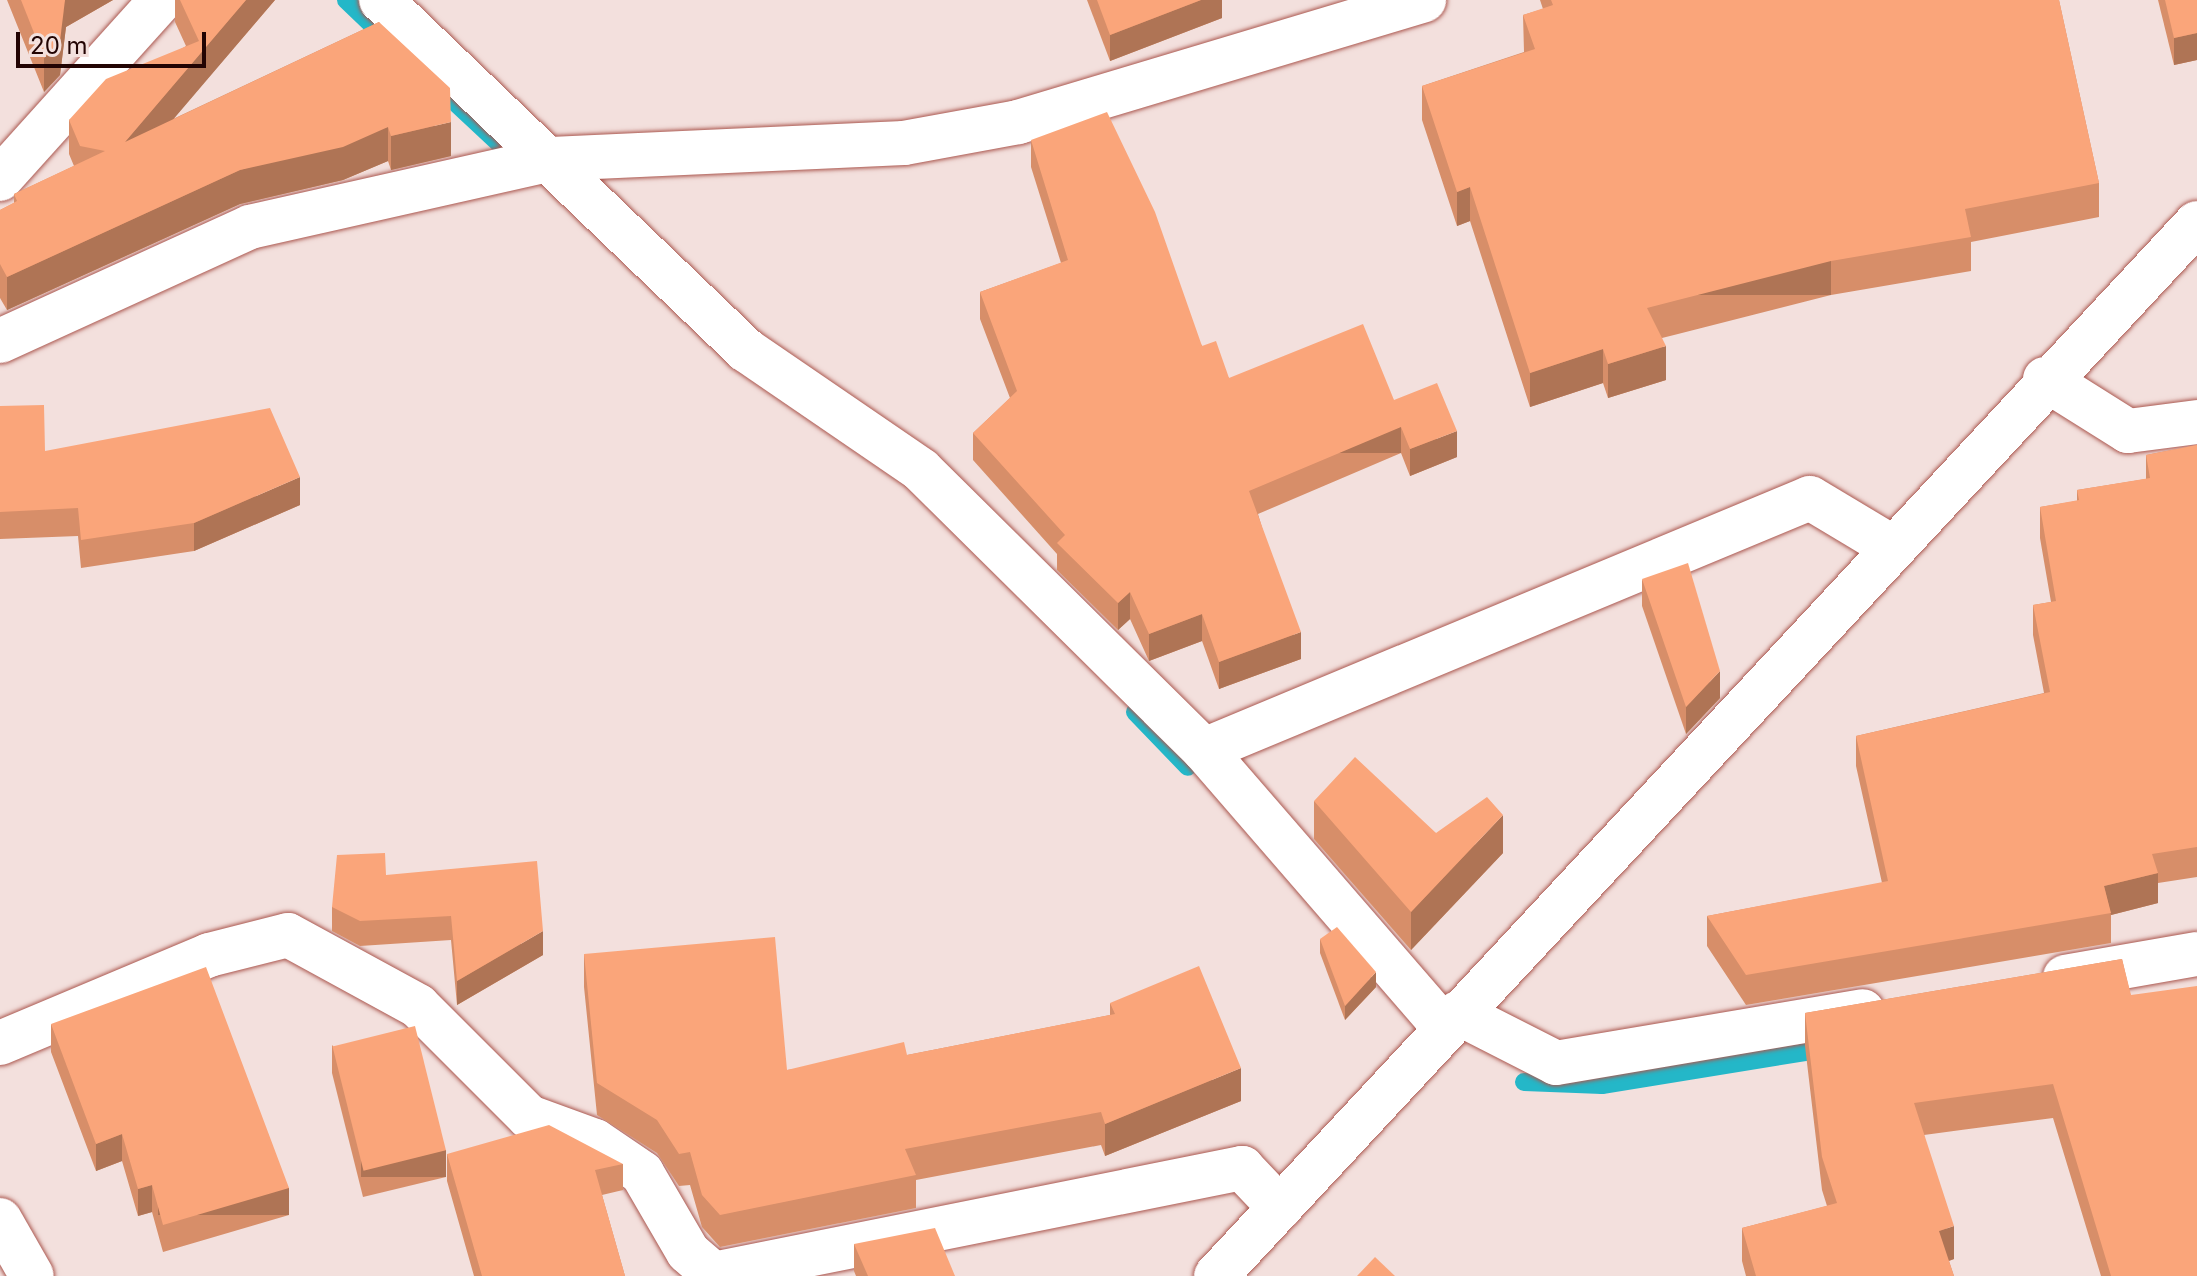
<!DOCTYPE html>
<html>
<head>
<meta charset="utf-8">
<style>
	body { margin:0 }
	#map { position:relative; width:2197px; height:1276px; overflow:hidden; background:#f3e0dd; font-family:Inter,sans-serif }
	div>[style] { position:absolute }
	.stream>* { height:18px; margin:-9px; padding:0 9px; transform-origin:9px; border-radius:9px; background:#24b7c8 }
	.roads { filter:drop-shadow(0 0 2px #ab5850) drop-shadow(0 0 2px #ab5850) }
	.minor>* { height:44px; margin:-22px; padding:0 22px; transform-origin:22px; border-radius:22px; background:#fff }
	.wall>* { inset:0; background:#d78e69 }
	.shaded-wall>* { inset:0; background:#af7455; transform-origin:0 0 }
	.building>* { inset:0; background:#faa57a; transform-origin:0 0 }
	span { translate:-50% -50%; white-space:nowrap; text-align:center; line-height:1.15; -webkit-text-stroke:6px #f3e0dd; paint-order:stroke }
	.scale { position:absolute; left:16px; top:32px; width:190px; height:36px; box-sizing:border-box; border:4px solid #220403; border-top:0; padding-left:10px; font-size:24px; line-height:28px; white-space:nowrap; color:#220403; -webkit-text-stroke:6px #f3e0dd; paint-order:stroke }
</style>
</head>
<body>
<div id="map">
	<div class="stream">
		<i style="left:346px;top:0;width:61px;rotate:43.7deg"></i>
		<i style="left:432px;top:81px;width:119px;rotate:43deg"></i>
		<i style="left:1135px;top:712px;width:76px;rotate:46.1deg"></i>
		<i style="left:1524px;top:1082px;width:78px;rotate:2.2deg"></i>
		<i style="left:1602px;top:1085px;width:231px;rotate:-9.2deg"></i>
	</div>
	<div class="roads">
		<div class="minor">
			<i style="left:381px;top:0;width:506px;rotate:43.8deg"></i>
			<i style="left:746px;top:350px;width:212px;rotate:34.4deg"></i>
			<i style="left:921px;top:470px;width:398px;rotate:44.7deg"></i>
			<i style="left:1204px;top:750px;width:656px;rotate:-22.58deg"></i>
			<i style="left:1810px;top:498px;width:96px;rotate:30.9deg"></i>
			<i style="left:0;top:179px;width:241px;rotate:-48deg"></i>
			<i style="left:0;top:341px;width:275px;rotate:-24.5deg"></i>
			<i style="left:250px;top:227px;width:309px;rotate:-12.7deg"></i>
			<i style="left:551px;top:159px;width:353px;rotate:-2.6deg"></i>
			<i style="left:904px;top:143px;width:116px;rotate:-10.4deg"></i>
			<i style="left:1018px;top:122px;width:424px;rotate:-16.7deg"></i>
			<i style="left:2045px;top:379px;width:98px;rotate:32.1deg"></i>
			<i style="left:2128px;top:431px;width:70px;rotate:-7.4deg"></i>
			<i style="left:1204px;top:750px;width:368px;rotate:49.1deg"></i>
			<i style="left:2065px;top:977px;width:134px;rotate:-9.9deg"></i>
			<i style="left:1458px;top:1013px;width:110px;rotate:27deg"></i>
			<i style="left:1556px;top:1063px;width:311px;rotate:-9.6deg"></i>
			<i style="left:0;top:1043px;width:227px;rotate:-22.8deg"></i>
			<i style="left:209px;top:955px;width:81px;rotate:-14.2deg"></i>
			<i style="left:288px;top:935px;width:148px;rotate:28.6deg"></i>
			<i style="left:418px;top:1006px;width:157px;rotate:45deg"></i>
			<i style="left:529px;top:1117px;width:70px;rotate:20deg"></i>
			<i style="left:595px;top:1141px;width:57px;rotate:34.2deg"></i>
			<i style="left:642px;top:1173px;width:91px;rotate:59.8deg"></i>
			<i style="left:688px;top:1252px;width:33px;rotate:41deg"></i>
			<i style="left:713px;top:1274px;width:540px;rotate:-11.33deg"></i>
			<i style="left:1242px;top:1168px;width:55px;rotate:46.5deg"></i>
			<i style="left:0;top:1220px;width:64px;rotate:60.3deg"></i>
			<i style="left:1216px;top:1276px;width:1439px;rotate:-47.03deg"></i>
		</div>
	</div>
	<div class="wall">
		<i style="clip-path:polygon(7px 0,113px 0,66px 27px,60px 75px,44px 92px)"></i>
		<i style="clip-path:polygon(175px 0,275px 0,173px 119px,379px 22px,451px 156px,391px 170px,388px 161px,343px 180px,240px 204px,7px 310px,0 298px,0 210px,14px 203px,14px 194px,74px 166px,69px 154px,69px 120px,186px 46px,175px 22px)"></i>
		<i style="clip-path:polygon(1087px 0,1222px 0,1222px 18px,1110px 61px)"></i>
		<i style="clip-path:polygon(1540px 0,2059px 0,2099px 183px,2099px 217px,1971px 242px,1971px 271px,1831px 295px,1662px 338px,1666px 380px,1608px 398px,1603px 383px,1530px 407px,1470px 221px,1457px 226px,1422px 120px,1422px 86px,1524px 52px,1523px 15px,1543px 9px)"></i>
		<i style="clip-path:polygon(2158px 0,2197px 0,2197px 60px,2174px 65px)"></i>
		<i style="clip-path:polygon(1031px 140px,1229px 378px,1394px 400px,1457px 457px,1410px 476px,1401px 453px,1258px 514px,1301px 659px,1219px 689px,1202px 641px,1149px 661px,1130px 619px,1118px 630px,1057px 570px,1057px 554px,973px 460px,973px 433px,1010px 398px,980px 319px,980px 292px,1061px 263px,1031px 167px)"></i>
		<i style="clip-path:polygon(0 406px,45px 451px,300px 505px,194px 551px,81px 568px,78px 536px,0 539px)"></i>
		<i style="clip-path:polygon(2197px 445px,2197px 877px,2158px 883px,2158px 903px,2111px 915px,2111px 943px,1746px 1005px,1707px 946px,1707px 916px,1882px 883px,1856px 766px,1856px 736px,2044px 693px,2033px 635px,2033px 605px,2051px 602px,2040px 538px,2040px 507px,2077px 501px,2077px 490px,2146px 479px,2146px 455px)"></i>
		<i style="clip-path:polygon(1642px 579px,1720px 698px,1686px 734px,1642px 606px)"></i>
		<i style="clip-path:polygon(1314px 801px,1436px 833px,1503px 853px,1411px 950px,1314px 839px)"></i>
		<i style="clip-path:polygon(386px 875px,543px 955px,457px 1005px,451px 940px,360px 946px,332px 931px,332px 907px)"></i>
		<i style="clip-path:polygon(1320px 939px,1376px 987px,1345px 1020px,1320px 953px)"></i>
		<i style="clip-path:polygon(584px 954px,787px 1070px,907px 1055px,1110px 1015px,1110px 1003px,1241px 1101px,1105px 1156px,1101px 1145px,916px 1180px,916px 1208px,720px 1247px,702px 1227px,690px 1185px,679px 1186px,657px 1153px,597px 1115px,584px 987px)"></i>
		<i style="clip-path:polygon(2122px 959px,2197px 1276px,2101px 1276px,2053px 1118px,1924px 1135px,1954px 1259px,1949px 1261px,1954px 1276px,1746px 1276px,1742px 1261px,1742px 1228px,1827px 1206px,1822px 1190px,1805px 1046px,1805px 1013px)"></i>
		<i style="clip-path:polygon(51px 1024px,289px 1215px,163px 1252px,152px 1212px,138px 1216px,122px 1161px,96px 1171px,51px 1052px)"></i>
		<i style="clip-path:polygon(332px 1045px,446px 1177px,363px 1197px,332px 1073px)"></i>
		<i style="clip-path:polygon(447px 1154px,623px 1164px,623px 1190px,602px 1195px,625px 1276px,474px 1276px,447px 1181px)"></i>
		<i style="clip-path:polygon(854px 1244px,955px 1276px,856px 1276px,854px 1271px)"></i>
	</div>
	<div class="shaded-wall">
		<i style="clip-path:polygon(65px 0,113px 0,66px 27px,60px 75px,44px 92px,44px 58px)"></i>
		<i style="clip-path:polygon(246px 0,275px 0,125px 176px,125px 142px)"></i>
		<i style="clip-path:polygon(1201px 0,1222px 0,1222px 18px,1110px 61px,1110px 35px)"></i>
		<i style="clip-path:polygon(2197px 33px,2197px 60px,2174px 65px,2174px 38px)"></i>
		<i style="clip-path:polygon(451px 122px,451px 156px,391px 170px,391px 136px)"></i>
		<i style="clip-path:polygon(388px 127px,388px 161px,343px 180px,240px 204px,7px 310px,7px 277px,240px 170px)"></i>
		<i style="clip-path:polygon(1470px 187px,1470px 221px,1457px 226px,1457px 192px)"></i>
		<i style="left:1831px;top:261px;width:34px;height:190px;rotate:90deg"></i>
		<i style="clip-path:polygon(1666px 346px,1666px 380px,1608px 398px,1608px 364px)"></i>
		<i style="clip-path:polygon(1603px 349px,1603px 383px,1530px 407px,1530px 373px)"></i>
		<i style="left:1401px;top:427px;width:26px;height:165px;rotate:90deg"></i>
		<i style="clip-path:polygon(1457px 431px,1457px 457px,1410px 476px,1410px 449px)"></i>
		<i style="clip-path:polygon(300px 477px,300px 505px,194px 551px,194px 523px)"></i>
		<i style="clip-path:polygon(1130px 592px,1130px 619px,1118px 630px,1118px 603px)"></i>
		<i style="clip-path:polygon(1202px 614px,1202px 641px,1149px 661px,1149px 634px)"></i>
		<i style="clip-path:polygon(1301px 632px,1301px 659px,1219px 689px,1219px 662px)"></i>
		<i style="clip-path:polygon(1720px 671px,1720px 698px,1686px 734px,1686px 707px)"></i>
		<i style="clip-path:polygon(1503px 815px,1503px 853px,1411px 950px,1411px 912px)"></i>
		<i style="clip-path:polygon(2158px 873px,2158px 903px,2111px 915px,2104px 886px)"></i>
		<i style="clip-path:polygon(543px 931px,543px 955px,457px 1005px,457px 981px)"></i>
		<i style="clip-path:polygon(1376px 972px,1376px 987px,1345px 1020px,1345px 1006px)"></i>
		<i style="clip-path:polygon(1241px 1068px,1241px 1101px,1105px 1156px,1105px 1124px)"></i>
		<i style="clip-path:polygon(122px 1134px,122px 1161px,96px 1171px,96px 1144px)"></i>
		<i style="left:446px;top:1150px;width:27px;height:85px;rotate:90deg"></i>
		<i style="clip-path:polygon(152px 1185px,152px 1212px,138px 1216px,138px 1189px)"></i>
		<i style="left:289px;top:1188px;width:27px;height:131px;rotate:90deg"></i>
		<i style="clip-path:polygon(1954px 1226px,1954px 1259px,1939px 1264px,1939px 1231px)"></i>
	</div>
	<div class="building">
		<i style="clip-path:polygon(21px 0,65px 0,60px 41px,44px 58px)"></i>
		<i style="clip-path:polygon(180px 0,246px 0,125px 142px,379px 22px,450px 88px,451px 122px,391px 136px,388px 127px,343px 147px,240px 170px,7px 277px,0 264px,0 210px,17px 201px,14px 194px,105px 151px,80px 146px,69px 120px,106px 79px,199px 41px)"></i>
		<i style="clip-path:polygon(1097px 0,1201px 0,1110px 35px)"></i>
		<i style="clip-path:polygon(1551px 0,2059px 0,2099px 183px,1965px 209px,1971px 237px,1831px 261px,1647px 308px,1666px 346px,1608px 364px,1603px 349px,1530px 373px,1470px 187px,1457px 192px,1422px 86px,1535px 49px,1523px 15px,1553px 5px)"></i>
		<i style="clip-path:polygon(2165px 0,2197px 0,2197px 33px,2174px 38px)"></i>
		<i style="clip-path:polygon(1107px 112px,1155px 212px,1202px 346px,1216px 341px,1229px 378px,1363px 324px,1394px 400px,1437px 383px,1457px 431px,1410px 449px,1401px 427px,1249px 491px,1301px 632px,1219px 662px,1202px 614px,1149px 634px,1130px 592px,1118px 603px,1057px 543px,1065px 535px,973px 433px,1017px 391px,980px 292px,1068px 260px,1031px 140px)"></i>
		<i style="clip-path:polygon(44px 405px,45px 451px,270px 408px,300px 477px,194px 523px,81px 540px,78px 508px,0 512px,0 406px)"></i>
		<i style="clip-path:polygon(2197px 445px,2197px 847px,2152px 854px,2158px 873px,2104px 886px,2111px 913px,1746px 975px,1707px 916px,1888px 881px,1856px 736px,2050px 692px,2033px 605px,2056px 601px,2040px 507px,2079px 500px,2077px 490px,2150px 478px,2146px 455px)"></i>
		<i style="clip-path:polygon(1688px 563px,1720px 671px,1686px 707px,1642px 579px)"></i>
		<i style="clip-path:polygon(1355px 757px,1436px 833px,1487px 797px,1503px 815px,1411px 912px,1314px 801px)"></i>
		<i style="clip-path:polygon(385px 853px,386px 875px,537px 861px,543px 931px,457px 981px,451px 916px,360px 921px,332px 907px,337px 855px)"></i>
		<i style="clip-path:polygon(1337px 927px,1376px 972px,1345px 1006px,1320px 939px)"></i>
		<i style="clip-path:polygon(775px 937px,787px 1070px,904px 1042px,907px 1055px,1115px 1014px,1110px 1003px,1199px 966px,1241px 1068px,1105px 1124px,1101px 1112px,905px 1149px,916px 1175px,720px 1215px,702px 1195px,690px 1152px,679px 1154px,657px 1120px,597px 1083px,584px 954px)"></i>
		<i style="clip-path:polygon(2122px 959px,2131px 995px,2197px 986px,2197px 1276px,2111px 1276px,2053px 1084px,1914px 1103px,1954px 1226px,1939px 1231px,1954px 1276px,1756px 1276px,1742px 1228px,1837px 1203px,1822px 1157px,1805px 1013px)"></i>
		<i style="clip-path:polygon(206px 967px,289px 1188px,163px 1225px,152px 1185px,138px 1189px,122px 1134px,96px 1144px,51px 1024px)"></i>
		<i style="left:415px;top:1026px;width:128px;height:85px;rotate:76deg"></i>
		<i style="clip-path:polygon(549px 1125px,623px 1164px,595px 1170px,625px 1276px,482px 1276px,447px 1154px)"></i>
		<i style="clip-path:polygon(935px 1228px,955px 1276px,868px 1276px,854px 1244px)"></i>
		<i style="clip-path:polygon(1375px 1257px,1395px 1276px,1357px 1276px)"></i>
	</div>
	<div class="scale">20 m</div>
</div>
</body>
</html>
